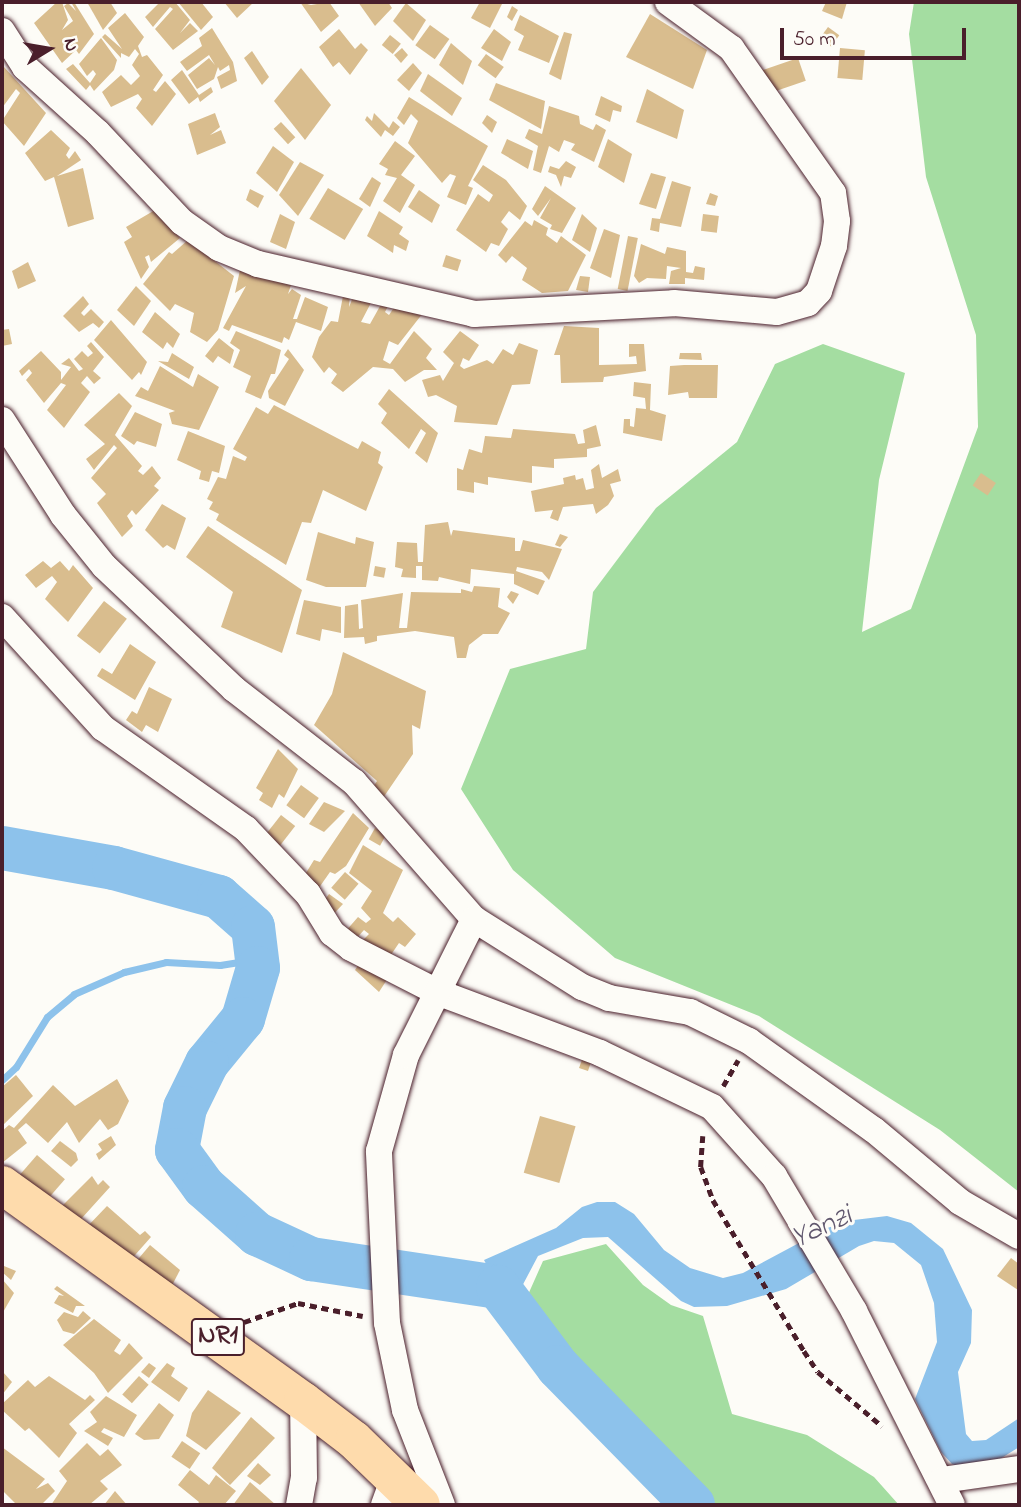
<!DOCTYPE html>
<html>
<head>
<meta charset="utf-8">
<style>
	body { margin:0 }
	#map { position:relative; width:1021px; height:1507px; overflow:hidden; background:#fdfcf7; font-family:"Indie Flower",sans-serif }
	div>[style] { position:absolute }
	.green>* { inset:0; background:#a4dda1 }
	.water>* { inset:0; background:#8dc2eb }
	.stream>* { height:7px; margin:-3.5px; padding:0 3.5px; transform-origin:3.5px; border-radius:3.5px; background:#8dc2eb }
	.river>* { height:44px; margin:-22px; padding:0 22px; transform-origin:22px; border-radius:22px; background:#8dc2eb }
	.building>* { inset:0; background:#d9bd8e; transform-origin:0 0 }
	.path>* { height:4.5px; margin-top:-2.25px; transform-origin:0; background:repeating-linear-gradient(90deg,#4a1f2b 0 7px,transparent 0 12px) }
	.roads { filter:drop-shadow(0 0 2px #4a1f2b) drop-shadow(0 0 2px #4a1f2b) }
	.minor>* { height:26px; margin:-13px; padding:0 13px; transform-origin:13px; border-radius:13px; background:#fdfcf7 }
	.highway>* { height:38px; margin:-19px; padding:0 19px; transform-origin:19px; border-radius:19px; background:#fedbac }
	span { translate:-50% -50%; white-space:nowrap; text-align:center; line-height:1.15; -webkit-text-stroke:6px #fdfcf7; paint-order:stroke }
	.shield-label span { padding:2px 5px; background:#fdfcf7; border:2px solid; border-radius:5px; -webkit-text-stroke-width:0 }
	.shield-label { font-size:26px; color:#4a1f2b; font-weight:700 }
	.water-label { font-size:30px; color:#61586e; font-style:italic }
	.frame { position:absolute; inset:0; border:4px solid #4a1f2b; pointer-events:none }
	.north { position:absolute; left:14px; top:14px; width:70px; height:70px; -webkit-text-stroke:5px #fdfcf7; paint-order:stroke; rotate:79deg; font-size:19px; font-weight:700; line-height:28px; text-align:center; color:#4a1f2b }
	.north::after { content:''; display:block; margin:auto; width:24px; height:32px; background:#4a1f2b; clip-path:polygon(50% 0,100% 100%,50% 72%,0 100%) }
	.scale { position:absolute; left:780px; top:28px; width:186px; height:32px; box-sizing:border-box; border:4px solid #4a1f2b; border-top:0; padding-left:9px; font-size:21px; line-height:24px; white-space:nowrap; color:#4a1f2b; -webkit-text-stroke:5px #fdfcf7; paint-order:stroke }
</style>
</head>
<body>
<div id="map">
	<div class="green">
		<i style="clip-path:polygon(914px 2px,1019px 2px,1019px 1192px,940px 1130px,759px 1016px,615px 958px,513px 870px,461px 789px,510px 669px,586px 649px,593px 592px,656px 508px,737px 442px,775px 364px,823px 344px,905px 373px,879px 480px,862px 632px,911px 609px,978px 427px,976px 335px,926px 177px,909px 34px)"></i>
		<i style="clip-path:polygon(606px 1244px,643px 1285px,671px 1305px,703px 1316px,732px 1414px,807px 1435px,874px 1477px,899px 1505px,701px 1504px,550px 1344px,523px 1306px,543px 1261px)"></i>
	</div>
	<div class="water">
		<i style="clip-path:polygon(597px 1202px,615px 1202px,634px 1214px,664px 1250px,690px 1268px,723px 1278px,743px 1273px,827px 1228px,854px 1220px,887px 1216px,911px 1223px,943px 1249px,972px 1310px,971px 1343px,958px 1372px,966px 1434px,972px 1441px,986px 1440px,1019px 1418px,1019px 1447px,987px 1467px,966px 1469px,952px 1464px,941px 1452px,915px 1399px,937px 1342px,934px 1303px,921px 1265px,894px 1243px,874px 1241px,859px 1246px,786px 1289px,727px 1306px,694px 1307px,681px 1301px,608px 1237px,583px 1238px,538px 1256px,519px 1292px,498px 1287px,484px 1260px,556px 1228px,582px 1207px)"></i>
	</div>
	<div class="stream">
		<i style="left:2px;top:1080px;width:19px;rotate:-43deg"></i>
		<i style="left:16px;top:1067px;width:59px;rotate:-58.2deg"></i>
		<i style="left:47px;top:1017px;width:35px;rotate:-40deg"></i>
		<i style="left:74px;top:994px;width:55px;rotate:-23.7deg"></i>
		<i style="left:124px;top:972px;width:43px;rotate:-13.4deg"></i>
		<i style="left:166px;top:962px;width:54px;rotate:3.2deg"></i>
		<i style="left:220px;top:965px;width:37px;rotate:-9deg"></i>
	</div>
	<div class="river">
		<i style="left:2px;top:848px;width:114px;rotate:10.1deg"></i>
		<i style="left:114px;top:868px;width:109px;rotate:15.4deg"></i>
		<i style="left:219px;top:897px;width:45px;rotate:41.4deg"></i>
		<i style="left:253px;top:927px;width:41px;rotate:83deg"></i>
		<i style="left:258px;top:968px;width:53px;rotate:106.4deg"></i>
		<i style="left:243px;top:1019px;width:57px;rotate:129.3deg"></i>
		<i style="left:207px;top:1063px;width:50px;rotate:116.1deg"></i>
		<i style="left:185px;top:1108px;width:43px;rotate:100.8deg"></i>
		<i style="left:177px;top:1150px;width:46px;rotate:53.9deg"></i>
		<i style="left:204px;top:1187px;width:71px;rotate:41.6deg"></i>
		<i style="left:257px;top:1234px;width:60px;rotate:24.8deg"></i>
		<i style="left:311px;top:1259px;width:189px;rotate:8.5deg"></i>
		<i style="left:498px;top:1287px;width:100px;rotate:53.1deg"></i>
		<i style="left:558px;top:1367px;width:193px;rotate:45.6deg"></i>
	</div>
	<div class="building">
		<i style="clip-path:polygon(57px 2px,62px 2px,68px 20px,62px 30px,73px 21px,64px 6px,68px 3px,76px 11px,71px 2px,74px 2px,94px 34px,79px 54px,76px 50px,62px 63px,34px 23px)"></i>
		<i style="clip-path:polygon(87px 2px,110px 2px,117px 13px,103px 30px)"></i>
		<i style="clip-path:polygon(160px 2px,175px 2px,190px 20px,180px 33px,190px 23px,198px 31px,173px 50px,155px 29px,173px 9px,170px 7px,153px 27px,145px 17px)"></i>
		<i style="clip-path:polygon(178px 2px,201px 2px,213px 17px,201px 30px)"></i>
		<i style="clip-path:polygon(224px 2px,254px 2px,237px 18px)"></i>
		<i style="clip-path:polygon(300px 2px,311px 5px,329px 2px,339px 16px,321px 32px)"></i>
		<i style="clip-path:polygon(358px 2px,388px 2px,392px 8px,375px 26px)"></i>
		<i style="clip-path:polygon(480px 2px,503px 2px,490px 28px,471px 18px)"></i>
		<i style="clip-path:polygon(826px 2px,847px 2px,842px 19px,822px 11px)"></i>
		<i style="clip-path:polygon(406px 3px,426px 20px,413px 41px,393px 21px)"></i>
		<i style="clip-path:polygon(512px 6px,518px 10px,512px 21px,507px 17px)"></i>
		<i style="clip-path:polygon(125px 13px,144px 37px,138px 46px,142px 57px,147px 55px,163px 75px,153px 90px,156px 92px,165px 81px,176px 94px,152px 126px,136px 108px,142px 99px,138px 94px,111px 107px,102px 92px,121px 75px,131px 85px,140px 76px,132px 65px,139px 54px,135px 49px,129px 57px,121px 53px,121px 58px,102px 37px,105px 34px,122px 49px,108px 28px)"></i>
		<i style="clip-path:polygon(650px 14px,707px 50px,693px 89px,626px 57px)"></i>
		<i style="clip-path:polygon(520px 15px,559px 36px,549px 63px,518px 50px,524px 36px,514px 30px)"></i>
		<i style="left:430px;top:25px;width:24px;height:25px;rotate:36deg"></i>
		<i style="left:828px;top:27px;width:14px;height:14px;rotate:36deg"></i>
		<i style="clip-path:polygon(212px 28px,233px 62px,237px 81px,221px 89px,217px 77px,230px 70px,229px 65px,220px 71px,218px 67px,214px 79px,197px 89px,188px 75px,209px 58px,215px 65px,209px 55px,187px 71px,180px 62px,202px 46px,199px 38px)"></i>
		<i style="clip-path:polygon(339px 29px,355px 49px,361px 43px,368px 50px,350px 75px,339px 62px,333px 67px,319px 47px)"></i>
		<i style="clip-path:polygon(494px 29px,511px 42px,502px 61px,481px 48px)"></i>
		<i style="clip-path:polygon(564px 32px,572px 34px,561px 80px,549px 74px)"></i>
		<i style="left:390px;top:35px;width:14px;height:13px;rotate:39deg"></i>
		<i style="clip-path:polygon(101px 38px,117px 60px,114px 70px,94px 91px,90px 85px,86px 90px,66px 69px,73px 64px,90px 83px,96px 74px,93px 70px,87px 76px,79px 64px)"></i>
		<i style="clip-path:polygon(451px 43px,472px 61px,463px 85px,439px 65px)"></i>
		<i style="clip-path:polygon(402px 48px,408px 55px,401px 63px,394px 55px)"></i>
		<i style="left:840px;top:48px;width:25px;height:30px;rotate:5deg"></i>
		<i style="clip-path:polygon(252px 51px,269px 77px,262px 85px,244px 58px)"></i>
		<i style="left:486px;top:54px;width:22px;height:14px;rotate:36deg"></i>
		<i style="left:798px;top:58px;width:24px;height:37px;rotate:71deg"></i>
		<i style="clip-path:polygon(413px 63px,422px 73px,409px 91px,397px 80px)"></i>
		<i style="clip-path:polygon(4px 67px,46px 113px,24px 146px,2px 121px,20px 93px,16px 89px,2px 108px)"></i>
		<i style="clip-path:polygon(301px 68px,331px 105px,305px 140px,274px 101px)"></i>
		<i style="clip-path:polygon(182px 70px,199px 95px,211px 87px,213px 92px,200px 102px,198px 97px,189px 104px,171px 80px)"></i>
		<i style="clip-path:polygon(428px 74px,462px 98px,452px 116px,420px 91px)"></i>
		<i style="clip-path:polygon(496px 83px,545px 101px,541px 129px,489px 100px)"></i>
		<i style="clip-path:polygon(647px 89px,684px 110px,677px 139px,636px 122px)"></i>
		<i style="clip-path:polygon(601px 96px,622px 106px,621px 112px,613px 110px,610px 122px,595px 115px)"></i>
		<i style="clip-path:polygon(409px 97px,488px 146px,468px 186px,473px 188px,466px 205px,447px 197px,456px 176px,450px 174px,442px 183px,408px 143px,418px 121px,411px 114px,404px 125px,397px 118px)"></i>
		<i style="clip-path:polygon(549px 106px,579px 116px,580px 124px,593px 130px,596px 124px,606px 130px,594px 162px,571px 150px,575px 144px,564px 140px,559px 152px,549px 146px,541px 173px,533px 170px,538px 146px,525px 138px,529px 129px,542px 134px)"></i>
		<i style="clip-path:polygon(215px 113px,220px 127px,210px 135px,221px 130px,226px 143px,197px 155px,188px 124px)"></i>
		<i style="clip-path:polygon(374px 113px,389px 128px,393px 121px,400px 127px,393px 136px,385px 130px,381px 137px,365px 120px,367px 116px,372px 121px)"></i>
		<i style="clip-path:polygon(487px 115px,497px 122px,492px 133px,482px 123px)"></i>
		<i style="left:281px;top:122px;width:21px;height:10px;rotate:47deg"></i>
		<i style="clip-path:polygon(51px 130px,70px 148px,66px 155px,69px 159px,75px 151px,81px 160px,57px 176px,83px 168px,94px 219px,68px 227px,54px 177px,45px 181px,25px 153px)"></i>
		<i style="clip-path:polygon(507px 139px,533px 151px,528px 169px,501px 153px)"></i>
		<i style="clip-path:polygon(608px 139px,632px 154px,624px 183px,598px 167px)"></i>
		<i style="clip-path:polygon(395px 141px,415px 156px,401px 175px,415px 185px,400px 213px,383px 201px,397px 178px,385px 175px,388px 169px,379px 164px)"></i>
		<i style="clip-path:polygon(273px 146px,294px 162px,277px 192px,256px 173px)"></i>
		<i style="clip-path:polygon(566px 161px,576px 167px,571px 178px,564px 176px,561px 187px,556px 175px,548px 172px,550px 166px,559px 169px)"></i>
		<i style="clip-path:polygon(300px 162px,324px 175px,298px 216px,279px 195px)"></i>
		<i style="clip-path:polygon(483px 165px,506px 180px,527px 206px,520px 220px,509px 211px,501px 222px,508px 229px,499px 246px,491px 243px,486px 252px,456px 230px,478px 194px,489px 202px,493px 195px,473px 180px)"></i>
		<i style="clip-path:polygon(651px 173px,666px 177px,656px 209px,639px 204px)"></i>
		<i style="clip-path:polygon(372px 177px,381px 183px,370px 207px,359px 199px)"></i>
		<i style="clip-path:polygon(672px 181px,691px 187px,681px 227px,660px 223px,659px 232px,650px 230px,652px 218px,660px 219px)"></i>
		<i style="clip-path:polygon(545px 186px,576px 208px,562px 233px,550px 229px,552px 225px,540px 218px,551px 198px,538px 216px,532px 209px)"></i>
		<i style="left:328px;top:188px;width:41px;height:36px;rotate:31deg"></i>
		<i style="clip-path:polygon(250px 189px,264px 196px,258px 208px,246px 200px)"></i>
		<i style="clip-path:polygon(419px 190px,440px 205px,432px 223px,408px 207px)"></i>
		<i style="clip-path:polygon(710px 193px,718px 196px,715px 206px,706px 204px)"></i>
		<i style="clip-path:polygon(155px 210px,180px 238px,151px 262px,149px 255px,145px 257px,149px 267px,141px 279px,124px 242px,132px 237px,126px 227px)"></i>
		<i style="clip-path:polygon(379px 211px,403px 227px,399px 234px,409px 241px,406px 251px,394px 245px,393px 253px,367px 236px)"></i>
		<i style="clip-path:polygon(280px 214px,295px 222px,286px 249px,270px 242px)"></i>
		<i style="clip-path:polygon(582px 214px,597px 228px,590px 252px,572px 240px)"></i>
		<i style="left:703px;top:214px;width:16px;height:17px;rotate:7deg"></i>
		<i style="clip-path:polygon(534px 220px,548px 228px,546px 235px,557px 243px,561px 236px,586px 255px,568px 291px,542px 293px,522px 280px,527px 268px,512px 256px,506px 263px,498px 255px,525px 221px,532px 226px)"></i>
		<i style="clip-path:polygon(604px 229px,620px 235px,611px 278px,590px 268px)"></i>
		<i style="left:628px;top:236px;width:10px;height:54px;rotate:11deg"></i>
		<i style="clip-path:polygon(188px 240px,234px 276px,218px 330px,207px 342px,190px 332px,194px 313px,175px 304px,170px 311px,143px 284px,169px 252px,172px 254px)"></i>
		<i style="clip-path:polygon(641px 244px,665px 254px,667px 247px,686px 251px,686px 272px,693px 273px,695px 266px,705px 268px,704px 280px,685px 278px,685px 284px,669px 284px,671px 271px,681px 268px,667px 266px,666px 279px,647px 278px,639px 283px,634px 276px)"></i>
		<i style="left:446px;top:255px;width:16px;height:12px;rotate:18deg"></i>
		<i style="clip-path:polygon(28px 262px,36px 281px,18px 289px,12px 271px)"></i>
		<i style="clip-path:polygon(240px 270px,291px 285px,288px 294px,292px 289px,301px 295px,293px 319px,297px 319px,305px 297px,328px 307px,321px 331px,296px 322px,289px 340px,284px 337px,282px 343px,232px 325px,229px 331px,223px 328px,246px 286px,235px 293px)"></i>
		<i style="clip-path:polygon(580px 276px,590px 277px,588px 292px,576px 290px)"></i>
		<i style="clip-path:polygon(136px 286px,151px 301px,134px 326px,117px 310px)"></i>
		<i style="clip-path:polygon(344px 291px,350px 294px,349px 307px,353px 297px,374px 297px,361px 322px,370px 324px,384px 299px,390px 302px,385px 312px,389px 315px,395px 306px,423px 313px,398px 345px,389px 341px,383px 360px,390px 364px,414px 331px,432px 349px,426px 358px,437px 370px,424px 370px,405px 382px,393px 369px,373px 367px,343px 392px,331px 383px,337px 374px,329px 367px,324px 373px,312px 357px,319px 337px,331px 321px,338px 322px)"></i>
		<i style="clip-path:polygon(83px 296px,89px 304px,81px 313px,84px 316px,91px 309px,104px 322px,99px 328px,93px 323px,79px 332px,63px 316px)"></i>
		<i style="clip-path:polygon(155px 312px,180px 334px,173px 348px,167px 342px,163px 349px,142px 332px)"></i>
		<i style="clip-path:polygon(111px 320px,147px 362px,141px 375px,139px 372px,132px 380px,94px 340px)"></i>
		<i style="clip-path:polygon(564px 326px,599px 328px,599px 365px,637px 364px,636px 356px,629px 357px,629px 344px,644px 344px,646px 371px,604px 377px,603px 382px,561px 383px,560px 355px,554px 355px)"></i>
		<i style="clip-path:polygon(9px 329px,12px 344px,2px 346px,2px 330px)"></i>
		<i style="clip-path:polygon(236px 331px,281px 350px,275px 374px,271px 374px,261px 399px,245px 392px,251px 376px,233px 367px,240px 350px,230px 343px)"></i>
		<i style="clip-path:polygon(460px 331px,479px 345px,469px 361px,463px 358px,460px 366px,464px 369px,487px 360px,493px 364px,503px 349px,513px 355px,519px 343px,538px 350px,530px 384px,512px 385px,497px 425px,454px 422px,457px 406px,436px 395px,428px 397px,422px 380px,440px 375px,443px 381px,454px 363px,443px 352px)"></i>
		<i style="clip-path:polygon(219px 338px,234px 350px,230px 364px,218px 356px,213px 363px,205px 356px)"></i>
		<i style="clip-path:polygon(91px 342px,104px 357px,93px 371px,101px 378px,94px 384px,87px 376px,81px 383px,90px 392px,64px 428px,47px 410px,66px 385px,61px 383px,44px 403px,26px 380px,32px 373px,29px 369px,22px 376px,19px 371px,41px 351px,61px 372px,61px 380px,71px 367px,61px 364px,69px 358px,79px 371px,83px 369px,74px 359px,82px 351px,88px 357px,93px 353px,87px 346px)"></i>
		<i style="clip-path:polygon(288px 349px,304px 370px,285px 406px,269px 398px,268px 391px,289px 359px,284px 355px)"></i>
		<i style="clip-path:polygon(172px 353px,194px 367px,189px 379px,158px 361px,168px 362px)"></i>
		<i style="clip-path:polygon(680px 353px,701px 353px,702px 360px,679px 359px)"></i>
		<i style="clip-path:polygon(684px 365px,718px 365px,717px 398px,689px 398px,688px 392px,668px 395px,670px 366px)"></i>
		<i style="clip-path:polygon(160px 366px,193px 387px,198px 374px,219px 387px,199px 430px,172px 424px,169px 413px,175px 411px,135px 396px,141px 387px,148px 391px)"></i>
		<i style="clip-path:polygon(634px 382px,651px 384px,650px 410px,666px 415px,662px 441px,623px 433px,624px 419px,630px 419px,630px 426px,634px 427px,636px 408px,646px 409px,645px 398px,633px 396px)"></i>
		<i style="clip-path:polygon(389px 389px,438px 433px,427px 463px,415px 453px,426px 433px,421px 429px,409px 449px,381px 423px,387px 413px,378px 404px)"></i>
		<i style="clip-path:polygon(119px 393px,132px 406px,115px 435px,142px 466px,138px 471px,143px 475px,152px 466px,161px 478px,154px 486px,159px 490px,136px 515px,132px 510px,127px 516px,133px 526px,122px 537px,97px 503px,106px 494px,91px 478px,117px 448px,114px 445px,94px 470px,86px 459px,105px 444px,84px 425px)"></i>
		<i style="clip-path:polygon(274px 405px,358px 449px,362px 441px,381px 452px,378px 463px,383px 467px,366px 511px,323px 490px,311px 523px,302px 522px,286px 565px,216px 520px,219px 514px,209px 509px,213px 502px,207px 499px,218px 477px,226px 479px,233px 456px,245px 461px,247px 457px,233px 449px,256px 407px,268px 414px)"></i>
		<i style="clip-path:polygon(135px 412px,162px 424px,156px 447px,137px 441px,134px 445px,121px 436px)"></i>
		<i style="clip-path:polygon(596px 425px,601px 446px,587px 449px,587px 457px,554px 459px,554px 468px,532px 466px,532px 483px,488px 477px,488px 485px,474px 482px,474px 493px,457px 490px,457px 468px,463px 470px,469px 449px,482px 453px,485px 436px,511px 438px,513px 429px,575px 434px,578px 444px,585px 443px,583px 430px)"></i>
		<i style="clip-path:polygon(188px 431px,225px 446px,219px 473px,212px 471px,209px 482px,199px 479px,201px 471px,177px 460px)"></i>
		<i style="clip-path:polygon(599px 464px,602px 478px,618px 469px,621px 481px,610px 484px,614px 496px,608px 505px,596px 514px,593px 504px,563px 507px,558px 521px,550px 518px,553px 510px,535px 512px,531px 491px,564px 484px,563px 478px,575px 475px,576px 480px,583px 478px,586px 490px,594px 488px,591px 470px)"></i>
		<i style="left:981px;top:473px;width:18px;height:15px;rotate:34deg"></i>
		<i style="clip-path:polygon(162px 504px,186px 518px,175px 550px,167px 545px,163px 548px,145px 530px)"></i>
		<i style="clip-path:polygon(448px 522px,451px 536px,453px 530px,515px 538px,515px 551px,520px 551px,523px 540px,562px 549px,549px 580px,542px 572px,517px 567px,516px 571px,545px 581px,538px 595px,514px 584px,514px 574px,471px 569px,470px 584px,439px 577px,438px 581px,422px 580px,422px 566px,416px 566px,416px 578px,401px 577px,403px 569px,395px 567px,397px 542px,417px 543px,418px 562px,423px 562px,425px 525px)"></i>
		<i style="clip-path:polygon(208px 526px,302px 590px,282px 653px,221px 627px,233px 592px,186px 557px)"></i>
		<i style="clip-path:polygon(318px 532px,355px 544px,356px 537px,374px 542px,366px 587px,326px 587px,306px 580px)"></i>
		<i style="clip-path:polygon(560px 534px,568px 537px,560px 547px,555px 545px)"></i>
		<i style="clip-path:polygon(43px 561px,51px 568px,60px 561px,69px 571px,73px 565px,93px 588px,68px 622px,45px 599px,57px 582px,52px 576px,36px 588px,25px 575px)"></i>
		<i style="left:375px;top:566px;width:11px;height:10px;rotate:10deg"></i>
		<i style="clip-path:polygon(474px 586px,500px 588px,498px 607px,510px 613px,498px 634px,483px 634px,469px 645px,466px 658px,457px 658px,454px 637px,415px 631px,377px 636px,377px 641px,365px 644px,364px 637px,344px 638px,345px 606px,358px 604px,359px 629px,363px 628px,361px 600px,403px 593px,399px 628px,407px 628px,411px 592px,461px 593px,461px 589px,472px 592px)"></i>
		<i style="clip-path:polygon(511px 591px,519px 594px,513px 604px,507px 597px)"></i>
		<i style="clip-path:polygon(304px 600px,341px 607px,341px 633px,322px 629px,320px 641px,296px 634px)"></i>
		<i style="left:104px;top:601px;width:29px;height:44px;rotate:38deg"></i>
		<i style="clip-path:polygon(130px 644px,156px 662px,135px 700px,97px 676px,102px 668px,112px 674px)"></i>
		<i style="clip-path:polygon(343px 652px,426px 691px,420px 729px,412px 725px,413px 754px,383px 798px,373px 787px,377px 781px,314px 725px,332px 694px)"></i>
		<i style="clip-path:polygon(149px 687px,172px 699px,158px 732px,146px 725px,142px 732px,126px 720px,132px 711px,137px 714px)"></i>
		<i style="clip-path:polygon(278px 749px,298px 769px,284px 798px,279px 794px,272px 808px,259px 800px,263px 793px,256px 788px)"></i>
		<i style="left:301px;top:785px;width:22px;height:25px;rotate:36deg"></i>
		<i style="clip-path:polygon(324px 802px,345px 811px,324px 832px,309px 824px)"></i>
		<i style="clip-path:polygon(353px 813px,369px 828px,346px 866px,335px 874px,330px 872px,316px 892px,301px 881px,314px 860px,320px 862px)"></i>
		<i style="left:281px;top:815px;width:18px;height:28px;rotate:38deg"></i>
		<i style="left:375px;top:828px;width:13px;height:13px;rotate:29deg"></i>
		<i style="clip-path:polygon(363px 845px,403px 870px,383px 913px,393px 922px,398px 917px,416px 934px,405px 947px,399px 943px,382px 968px,390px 975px,379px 992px,355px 970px,367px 952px,360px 943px,369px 934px,364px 930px,354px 941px,345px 932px,358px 917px,366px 923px,371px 919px,361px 908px,372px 891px,349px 873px)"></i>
		<i style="left:345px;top:872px;width:18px;height:21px;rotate:41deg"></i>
		<i style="clip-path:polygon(329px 894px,343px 904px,328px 920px,317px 911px)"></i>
		<i style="clip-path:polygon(583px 1057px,591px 1062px,588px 1071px,579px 1068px)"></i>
		<i style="clip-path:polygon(16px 1075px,33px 1096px,2px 1126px,2px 1087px)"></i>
		<i style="clip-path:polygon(117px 1079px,129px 1101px,118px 1124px,108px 1130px,100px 1119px,79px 1143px,67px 1122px,48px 1143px,26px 1123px,18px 1130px,27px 1143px,2px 1163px,2px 1131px,9px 1125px,14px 1128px,53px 1085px,75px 1106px)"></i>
		<i style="left:540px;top:1116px;width:37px;height:59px;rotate:16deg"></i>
		<i style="clip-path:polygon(111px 1136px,116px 1145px,99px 1160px,96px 1154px,102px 1150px,98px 1144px)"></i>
		<i style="clip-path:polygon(60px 1141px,76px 1153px,78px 1160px,71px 1167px,51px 1151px)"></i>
		<i style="left:37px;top:1155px;width:37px;height:37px;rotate:41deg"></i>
		<i style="clip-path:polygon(92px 1176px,98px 1185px,103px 1180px,110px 1187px,72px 1229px,54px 1214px)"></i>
		<i style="clip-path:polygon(107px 1206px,140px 1235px,145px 1231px,151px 1237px,128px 1263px,85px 1229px)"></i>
		<i style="clip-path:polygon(150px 1245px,180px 1270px,166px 1297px,134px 1264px)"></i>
		<i style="clip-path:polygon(1011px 1258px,1019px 1264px,1018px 1290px,997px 1276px)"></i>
		<i style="clip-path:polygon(4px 1266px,16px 1271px,11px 1280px,2px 1272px)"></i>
		<i style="clip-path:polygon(2px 1279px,14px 1293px,2px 1314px)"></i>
		<i style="clip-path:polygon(57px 1286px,85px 1306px,76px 1306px,73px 1313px,54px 1303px,59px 1295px,64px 1296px,54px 1289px)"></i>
		<i style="clip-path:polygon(83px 1311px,91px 1318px,74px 1334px,63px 1331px,57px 1320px,64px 1312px,78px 1317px)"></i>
		<i style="clip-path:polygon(94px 1319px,121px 1340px,114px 1351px,120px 1355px,129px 1343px,143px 1358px,108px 1393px,94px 1373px,63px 1345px)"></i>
		<i style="clip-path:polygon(149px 1363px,156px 1368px,149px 1378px,141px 1372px)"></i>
		<i style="clip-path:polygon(167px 1363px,175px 1368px,171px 1376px,188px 1388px,179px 1402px,151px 1382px)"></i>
		<i style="clip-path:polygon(2px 1371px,12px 1382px,2px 1395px)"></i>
		<i style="clip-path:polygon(49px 1376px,85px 1400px,90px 1395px,95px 1400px,69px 1424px,77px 1433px,59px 1458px,29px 1428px,25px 1431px,2px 1410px,2px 1404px,28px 1380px,35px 1387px)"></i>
		<i style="left:139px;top:1376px;width:13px;height:25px;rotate:42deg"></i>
		<i style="clip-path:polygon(208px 1390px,241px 1413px,206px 1450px,186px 1436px,192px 1413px)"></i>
		<i style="clip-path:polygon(106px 1396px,137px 1415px,124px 1437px,104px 1428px,101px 1432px,113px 1438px,108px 1446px,84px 1431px,97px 1422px,90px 1412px)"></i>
		<i style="clip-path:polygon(159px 1403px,174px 1415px,159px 1439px,144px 1440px,135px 1434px)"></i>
		<i style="clip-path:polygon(251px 1417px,275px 1438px,230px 1485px,212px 1468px)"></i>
		<i style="left:182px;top:1441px;width:22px;height:19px;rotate:34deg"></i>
		<i style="clip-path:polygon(87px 1443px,100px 1456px,108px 1449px,122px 1465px,100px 1481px,108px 1489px,89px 1505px,51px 1505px,67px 1481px,59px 1471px)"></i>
		<i style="clip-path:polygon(2px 1447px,45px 1479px,36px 1489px,48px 1483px,55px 1491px,41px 1505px,17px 1505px,2px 1490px)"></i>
		<i style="clip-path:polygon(258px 1463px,271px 1475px,260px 1485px,247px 1476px)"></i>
		<i style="clip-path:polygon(190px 1470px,209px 1485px,216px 1475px,236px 1491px,224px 1505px,197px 1505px,199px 1502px,178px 1485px)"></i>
		<i style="clip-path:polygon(250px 1482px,276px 1505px,233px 1505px)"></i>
		<i style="clip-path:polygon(115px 1491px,127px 1505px,104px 1505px)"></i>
	</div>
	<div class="path">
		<i style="left:723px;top:1086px;width:30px;rotate:-60deg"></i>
		<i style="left:703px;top:1136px;width:31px;rotate:94deg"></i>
		<i style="left:701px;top:1167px;width:35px;rotate:70deg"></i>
		<i style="left:713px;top:1200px;width:176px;rotate:58.9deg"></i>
		<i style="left:804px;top:1351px;width:25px;rotate:56deg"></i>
		<i style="left:818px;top:1372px;width:84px;rotate:40.2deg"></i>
		<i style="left:244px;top:1322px;width:57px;rotate:-19.4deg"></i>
		<i style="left:298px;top:1303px;width:66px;rotate:11.3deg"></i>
	</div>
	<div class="roads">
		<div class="minor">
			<i style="left:2px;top:31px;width:43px;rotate:57.4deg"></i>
			<i style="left:25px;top:67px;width:98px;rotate:42.1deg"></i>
			<i style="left:98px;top:133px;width:122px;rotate:46.7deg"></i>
			<i style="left:182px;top:222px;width:45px;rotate:35.1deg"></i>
			<i style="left:219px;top:248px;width:42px;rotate:22.3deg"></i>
			<i style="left:258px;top:264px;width:222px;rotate:13deg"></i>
			<i style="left:474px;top:314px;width:200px;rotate:-3.1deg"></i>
			<i style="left:674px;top:303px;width:103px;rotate:5deg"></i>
			<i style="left:777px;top:312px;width:32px;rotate:-16deg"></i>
			<i style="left:808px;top:303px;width:16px;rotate:-47deg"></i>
			<i style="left:819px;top:291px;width:47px;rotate:-71.6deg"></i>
			<i style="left:834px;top:246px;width:25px;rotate:-83deg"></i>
			<i style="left:837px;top:221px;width:28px;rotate:-98deg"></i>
			<i style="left:833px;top:193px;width:177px;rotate:-125.1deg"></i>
			<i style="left:731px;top:48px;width:78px;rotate:-143.9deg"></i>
			<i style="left:2px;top:420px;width:113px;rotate:57.3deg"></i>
			<i style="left:63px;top:515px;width:65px;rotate:51.2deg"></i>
			<i style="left:104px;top:566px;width:179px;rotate:43.4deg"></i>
			<i style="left:234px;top:689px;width:152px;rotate:37.8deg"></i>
			<i style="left:354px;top:782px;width:182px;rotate:48.8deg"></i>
			<i style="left:474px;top:919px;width:128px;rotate:32.2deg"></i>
			<i style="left:582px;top:987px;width:29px;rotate:22deg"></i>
			<i style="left:609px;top:998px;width:82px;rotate:9.8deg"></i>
			<i style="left:690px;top:1012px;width:66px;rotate:26.2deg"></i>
			<i style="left:749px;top:1041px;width:153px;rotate:35.5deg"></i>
			<i style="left:874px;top:1130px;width:112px;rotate:39.9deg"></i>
			<i style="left:960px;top:1202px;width:68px;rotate:30deg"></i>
			<i style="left:2px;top:617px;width:150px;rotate:47.7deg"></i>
			<i style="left:103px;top:728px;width:175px;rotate:35.2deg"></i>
			<i style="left:246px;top:829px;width:90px;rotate:46.4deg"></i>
			<i style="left:308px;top:894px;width:46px;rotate:58.4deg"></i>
			<i style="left:332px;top:933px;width:24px;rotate:38deg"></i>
			<i style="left:351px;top:948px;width:97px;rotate:27.1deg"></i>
			<i style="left:437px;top:992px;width:174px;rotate:20.5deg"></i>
			<i style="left:600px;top:1053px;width:124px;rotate:25.7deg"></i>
			<i style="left:712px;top:1107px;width:93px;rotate:48.1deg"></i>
			<i style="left:774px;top:1176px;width:157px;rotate:59.3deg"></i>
			<i style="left:854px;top:1311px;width:217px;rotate:63.2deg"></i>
			<i style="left:942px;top:1480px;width:78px;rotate:-8.1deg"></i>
			<i style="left:299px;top:1505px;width:27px;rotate:-80deg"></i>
			<i style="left:304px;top:1478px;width:77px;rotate:-90.7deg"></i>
			<i style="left:384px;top:1505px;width:29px;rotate:-70deg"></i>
			<i style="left:442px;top:1505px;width:102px;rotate:-111.3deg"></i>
			<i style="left:405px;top:1410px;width:89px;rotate:-101.7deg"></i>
			<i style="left:387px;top:1323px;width:172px;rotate:-92.7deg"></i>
			<i style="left:379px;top:1151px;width:100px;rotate:-74.3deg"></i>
			<i style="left:406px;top:1055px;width:152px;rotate:-63.4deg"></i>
		</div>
		<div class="highway">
			<i style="left:2px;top:1185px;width:370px;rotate:35.7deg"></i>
			<i style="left:303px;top:1401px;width:64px;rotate:37.4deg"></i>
			<i style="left:354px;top:1440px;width:93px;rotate:44.1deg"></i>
		</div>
	</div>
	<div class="shield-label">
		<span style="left:218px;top:1337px">NR1</span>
	</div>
	<div class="water-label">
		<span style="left:822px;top:1228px;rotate:-24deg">Yanzi</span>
	</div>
	<div class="frame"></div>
	<div class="north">N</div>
	<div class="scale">50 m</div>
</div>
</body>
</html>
